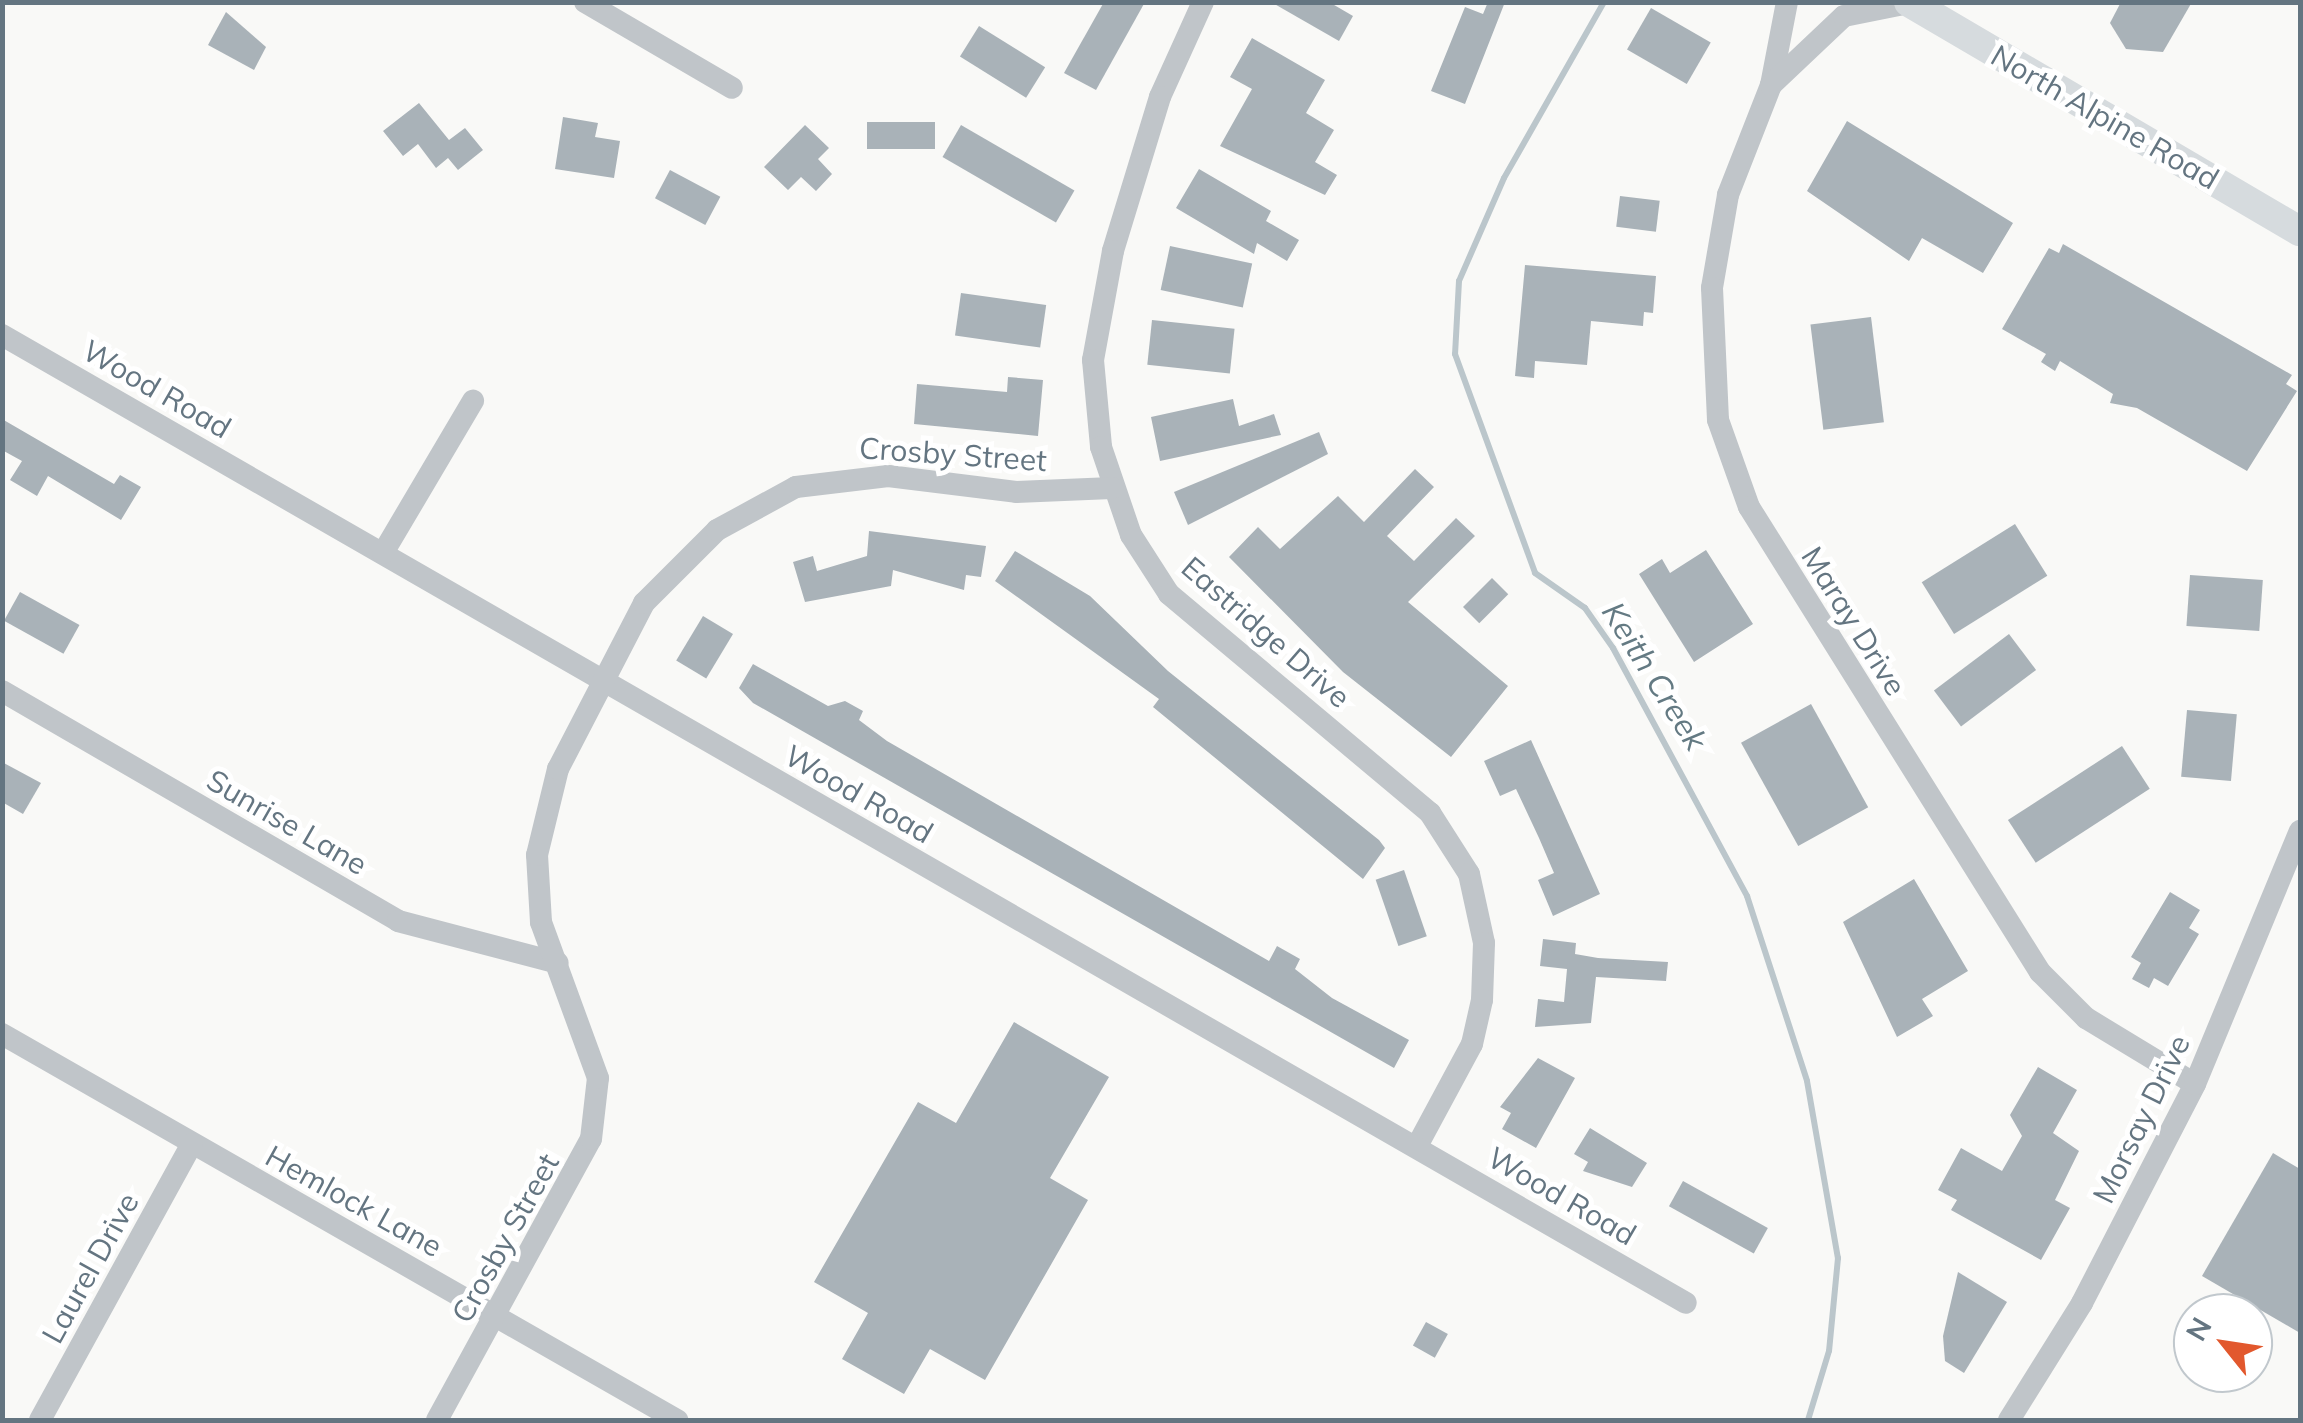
<!DOCTYPE html>
<html>
<head>
<meta charset="utf-8">
<style>
	body { margin:0 }
	#map { position:relative; width:2303px; height:1423px; overflow:hidden; background:#f9f9f7; font-family:Mulish,sans-serif }
	div>[style] { position:absolute }
	.stream>* { height:6px; margin:-3px; padding:0 3px; transform-origin:3px; border-radius:3px; background:#bbc6cb }
	.building>* { inset:0; background:#a9b2b8; transform-origin:0 0 }
	.minor>* { height:22px; margin:-11px; padding:0 11px; transform-origin:11px; border-radius:11px; background:#c0c5c9 }
	.major>* { height:30px; margin:-15px; padding:0 15px; transform-origin:15px; border-radius:15px; background:#d6dbde }
	span { translate:-50% -50%; white-space:nowrap; text-align:center; line-height:1.15; -webkit-text-stroke:10px #fff; paint-order:stroke }
	.street-label { font-size:30px; color:#647581 }
	.water-label { font-size:32px; color:#647a83; font-style:italic }
	.frame { position:absolute; inset:0; border:5px solid #647581; pointer-events:none }
	.north { position:absolute; left:2173px; top:1293px; width:100px; height:100px; box-sizing:border-box; background:#fff; border:2px solid #c1c8cd; border-radius:50%; rotate:300deg; font-size:28px; font-weight:700; line-height:40px; text-align:center; color:#647581 }
	.north::after { content:''; display:block; margin:auto; width:35px; height:45px; background:#e2582d; clip-path:polygon(50% 0,100% 100%,50% 72%,0 100%) }
</style>
</head>
<body>
<div id="map">
	<div class="stream">
		<i style="left:1604px;top:2px;width:202px;rotate:119.6deg"></i>
		<i style="left:1504px;top:178px;width:112px;rotate:113.6deg"></i>
		<i style="left:1459px;top:281px;width:73px;rotate:93.1deg"></i>
		<i style="left:1455px;top:354px;width:233px;rotate:69.9deg"></i>
		<i style="left:1535px;top:573px;width:61px;rotate:35deg"></i>
		<i style="left:1585px;top:608px;width:49px;rotate:55deg"></i>
		<i style="left:1613px;top:648px;width:282px;rotate:61.6deg"></i>
		<i style="left:1747px;top:896px;width:194px;rotate:72deg"></i>
		<i style="left:1807px;top:1081px;width:180px;rotate:80.1deg"></i>
		<i style="left:1838px;top:1258px;width:93px;rotate:95.5deg"></i>
		<i style="left:1829px;top:1351px;width:72px;rotate:106.9deg"></i>
	</div>
	<div class="building">
		<i style="clip-path:polygon(1104px 2px,1145px 2px,1096px 90px,1064px 73px)"></i>
		<i style="clip-path:polygon(1271px 2px,1329px 2px,1353px 16px,1339px 41px)"></i>
		<i style="clip-path:polygon(1488px 2px,1505px 2px,1465px 104px,1431px 91px,1465px 7px,1483px 14px)"></i>
		<i style="clip-path:polygon(2121px 2px,2192px 2px,2163px 52px,2126px 49px,2110px 23px)"></i>
		<i style="left:1651px;top:8px;width:69px;height:48px;rotate:30deg"></i>
		<i style="clip-path:polygon(226px 12px,266px 47px,254px 70px,208px 45px)"></i>
		<i style="left:979px;top:26px;width:78px;height:36px;rotate:32deg"></i>
		<i style="clip-path:polygon(1252px 38px,1325px 80px,1306px 113px,1334px 130px,1315px 162px,1337px 175px,1325px 195px,1220px 146px,1252px 89px,1230px 77px)"></i>
		<i style="clip-path:polygon(419px 103px,449px 140px,465px 128px,483px 150px,458px 170px,448px 158px,436px 168px,418px 144px,403px 156px,383px 131px)"></i>
		<i style="clip-path:polygon(563px 117px,598px 123px,595px 137px,620px 141px,614px 178px,555px 169px)"></i>
		<i style="clip-path:polygon(1847px 121px,2013px 223px,1983px 273px,1922px 238px,1909px 261px,1807px 191px)"></i>
		<i style="left:935px;top:122px;width:27px;height:68px;rotate:90deg"></i>
		<i style="clip-path:polygon(805px 125px,829px 148px,818px 159px,832px 174px,816px 191px,801px 177px,788px 190px,764px 167px)"></i>
		<i style="left:961px;top:125px;width:131px;height:37px;rotate:30deg"></i>
		<i style="clip-path:polygon(1199px 169px,1271px 211px,1266px 221px,1299px 240px,1287px 261px,1257px 243px,1254px 254px,1176px 208px)"></i>
		<i style="left:670px;top:170px;width:57px;height:32px;rotate:28deg"></i>
		<i style="left:1620px;top:196px;width:40px;height:31px;rotate:7deg"></i>
		<i style="clip-path:polygon(2063px 244px,2292px 375px,2286px 384px,2297px 391px,2247px 471px,2137px 408px,2110px 403px,2113px 394px,2060px 361px,2055px 371px,2041px 362px,2046px 354px,2002px 329px,2049px 248px,2059px 253px)"></i>
		<i style="left:1170px;top:246px;width:84px;height:45px;rotate:12deg"></i>
		<i style="clip-path:polygon(1525px 265px,1656px 276px,1653px 313px,1644px 312px,1643px 326px,1591px 321px,1587px 365px,1535px 361px,1534px 378px,1515px 376px)"></i>
		<i style="left:961px;top:293px;width:86px;height:43px;rotate:8deg"></i>
		<i style="left:1871px;top:317px;width:106px;height:61px;rotate:83deg"></i>
		<i style="left:1152px;top:320px;width:83px;height:45px;rotate:6deg"></i>
		<i style="clip-path:polygon(1008px 377px,1043px 380px,1038px 436px,914px 424px,917px 384px,1007px 392px)"></i>
		<i style="clip-path:polygon(1233px 399px,1239px 426px,1274px 414px,1281px 435px,1160px 461px,1151px 417px)"></i>
		<i style="clip-path:polygon(2px 419px,114px 484px,120px 475px,141px 487px,121px 520px,48px 476px,37px 496px,10px 480px,22px 461px,2px 450px)"></i>
		<i style="clip-path:polygon(1319px 432px,1328px 454px,1188px 525px,1174px 492px)"></i>
		<i style="clip-path:polygon(1415px 469px,1434px 487px,1387px 536px,1414px 561px,1456px 518px,1475px 536px,1408px 602px,1508px 686px,1451px 757px,1343px 672px,1229px 557px,1258px 527px,1280px 549px,1338px 496px,1364px 522px)"></i>
		<i style="left:2015px;top:524px;width:61px;height:110px;rotate:58deg"></i>
		<i style="clip-path:polygon(869px 531px,986px 546px,981px 577px,966px 575px,964px 590px,893px 570px,891px 586px,805px 602px,793px 562px,813px 556px,817px 571px,867px 556px)"></i>
		<i style="clip-path:polygon(1706px 550px,1753px 624px,1694px 662px,1639px 574px,1662px 559px,1670px 573px)"></i>
		<i style="clip-path:polygon(1015px 551px,1090px 596px,1168px 671px,1379px 840px,1385px 848px,1363px 879px,1153px 707px,1159px 699px,995px 581px)"></i>
		<i style="left:2190px;top:575px;width:73px;height:51px;rotate:4deg"></i>
		<i style="left:1492px;top:578px;width:23px;height:41px;rotate:45deg"></i>
		<i style="left:20px;top:592px;width:68px;height:33px;rotate:29deg"></i>
		<i style="left:703px;top:616px;width:35px;height:52px;rotate:31deg"></i>
		<i style="left:2009px;top:634px;width:45px;height:94px;rotate:53deg"></i>
		<i style="clip-path:polygon(753px 664px,828px 706px,845px 701px,863px 711px,859px 720px,887px 741px,1269px 961px,1277px 946px,1300px 959px,1295px 969px,1332px 998px,1409px 1040px,1394px 1068px,753px 703px,739px 688px)"></i>
		<i style="left:1811px;top:704px;width:118px;height:80px;rotate:61deg"></i>
		<i style="left:2187px;top:710px;width:50px;height:67px;rotate:5deg"></i>
		<i style="clip-path:polygon(1531px 740px,1600px 894px,1553px 916px,1538px 880px,1554px 873px,1539px 838px,1516px 789px,1500px 796px,1484px 761px)"></i>
		<i style="left:2122px;top:746px;width:51px;height:136px;rotate:57deg"></i>
		<i style="clip-path:polygon(2px 762px,41px 783px,23px 814px,2px 802px)"></i>
		<i style="left:1404px;top:870px;width:70px;height:30px;rotate:71deg"></i>
		<i style="clip-path:polygon(1914px 879px,1968px 971px,1922px 999px,1933px 1016px,1897px 1037px,1843px 922px)"></i>
		<i style="clip-path:polygon(2170px 892px,2200px 910px,2189px 928px,2199px 934px,2168px 986px,2154px 978px,2149px 988px,2132px 979px,2141px 963px,2131px 957px)"></i>
		<i style="clip-path:polygon(1543px 939px,1576px 943px,1575px 954px,1598px 958px,1668px 962px,1666px 981px,1596px 977px,1591px 1023px,1535px 1027px,1538px 999px,1564px 1002px,1567px 969px,1540px 966px)"></i>
		<i style="clip-path:polygon(1014px 1022px,1109px 1077px,1050px 1178px,1088px 1200px,985px 1380px,930px 1349px,904px 1394px,842px 1359px,868px 1313px,814px 1282px,918px 1102px,956px 1123px)"></i>
		<i style="clip-path:polygon(1538px 1058px,1575px 1078px,1536px 1148px,1502px 1129px,1511px 1113px,1500px 1107px)"></i>
		<i style="clip-path:polygon(2038px 1067px,2077px 1090px,2053px 1133px,2079px 1151px,2055px 1200px,2070px 1208px,2041px 1260px,1951px 1210px,1957px 1200px,1938px 1190px,1961px 1148px,2002px 1171px,2022px 1136px,2010px 1115px)"></i>
		<i style="clip-path:polygon(1590px 1128px,1647px 1163px,1632px 1187px,1583px 1171px,1588px 1162px,1574px 1154px)"></i>
		<i style="clip-path:polygon(2273px 1153px,2300px 1169px,2300px 1333px,2202px 1276px)"></i>
		<i style="left:1683px;top:1181px;width:97px;height:29px;rotate:29deg"></i>
		<i style="clip-path:polygon(1958px 1272px,2007px 1302px,1964px 1373px,1945px 1361px,1943px 1336px)"></i>
		<i style="left:1426px;top:1322px;width:25px;height:27px;rotate:29deg"></i>
	</div>
	<div class="minor">
		<i style="left:585px;top:2px;width:170px;rotate:30.3deg"></i>
		<i style="left:1203px;top:2px;width:104px;rotate:114.4deg"></i>
		<i style="left:1160px;top:97px;width:161px;rotate:107deg"></i>
		<i style="left:1113px;top:251px;width:111px;rotate:100.4deg"></i>
		<i style="left:1093px;top:360px;width:87px;rotate:84.7deg"></i>
		<i style="left:1101px;top:447px;width:93px;rotate:71.2deg"></i>
		<i style="left:1131px;top:535px;width:70px;rotate:57.2deg"></i>
		<i style="left:1169px;top:594px;width:341px;rotate:40deg"></i>
		<i style="left:1430px;top:813px;width:72px;rotate:57.4deg"></i>
		<i style="left:1469px;top:874px;width:71px;rotate:77.7deg"></i>
		<i style="left:1484px;top:943px;width:57px;rotate:92deg"></i>
		<i style="left:1482px;top:1000px;width:45px;rotate:102.8deg"></i>
		<i style="left:1472px;top:1044px;width:116px;rotate:118.3deg"></i>
		<i style="left:1787px;top:2px;width:85px;rotate:100.9deg"></i>
		<i style="left:1771px;top:85px;width:118px;rotate:111.4deg"></i>
		<i style="left:1728px;top:195px;width:94px;rotate:99.8deg"></i>
		<i style="left:1712px;top:288px;width:132px;rotate:87.4deg"></i>
		<i style="left:1718px;top:420px;width:92px;rotate:70.4deg"></i>
		<i style="left:1749px;top:507px;width:549px;rotate:57.96deg"></i>
		<i style="left:2040px;top:972px;width:65px;rotate:45deg"></i>
		<i style="left:2086px;top:1018px;width:127px;rotate:31.2deg"></i>
		<i style="left:1771px;top:85px;width:100px;rotate:-43.4deg"></i>
		<i style="left:1844px;top:16px;width:66px;rotate:-11.3deg"></i>
		<i style="left:2px;top:335px;width:1942px;rotate:29.89deg"></i>
		<i style="left:383px;top:553px;width:177px;rotate:-59.4deg"></i>
		<i style="left:2px;top:691px;width:458px;rotate:30.1deg"></i>
		<i style="left:398px;top:921px;width:165px;rotate:14.7deg"></i>
		<i style="left:2px;top:1034px;width:778px;rotate:29.76deg"></i>
		<i style="left:40px;top:1420px;width:315px;rotate:-61.2deg"></i>
		<i style="left:437px;top:1420px;width:320px;rotate:-61.3deg"></i>
		<i style="left:591px;top:1139px;width:61px;rotate:-83.5deg"></i>
		<i style="left:598px;top:1078px;width:166px;rotate:-110.1deg"></i>
		<i style="left:541px;top:922px;width:67px;rotate:-93.4deg"></i>
		<i style="left:537px;top:855px;width:89px;rotate:-76.3deg"></i>
		<i style="left:558px;top:769px;width:187px;rotate:-62.6deg"></i>
		<i style="left:644px;top:603px;width:103px;rotate:-45deg"></i>
		<i style="left:717px;top:530px;width:90px;rotate:-28.6deg"></i>
		<i style="left:796px;top:487px;width:93px;rotate:-6.8deg"></i>
		<i style="left:888px;top:476px;width:129px;rotate:7.1deg"></i>
		<i style="left:1016px;top:492px;width:96px;rotate:-2.4deg"></i>
		<i style="left:2009px;top:1420px;width:138px;rotate:-58deg"></i>
		<i style="left:2082px;top:1303px;width:246px;rotate:-62.7deg"></i>
		<i style="left:2195px;top:1084px;width:274px;rotate:-67.5deg"></i>
	</div>
	<div class="major">
		<i style="left:1909px;top:2px;width:453px;rotate:30.4deg"></i>
	</div>
	<div class="street-label">
		<span style="left:2105px;top:117px;rotate:30deg">North Alpine Road</span>
		<span style="left:157px;top:389px;rotate:30deg">Wood Road</span>
		<span style="left:953px;top:454px;rotate:4deg">Crosby Street</span>
		<span style="left:1854px;top:621px;rotate:58deg">Maray Drive</span>
		<span style="left:1266px;top:632px;rotate:41deg">Eastridge Drive</span>
		<span style="left:859px;top:794px;rotate:30deg">Wood Road</span>
		<span style="left:287px;top:822px;rotate:30deg">Sunrise Lane</span>
		<span style="left:2141px;top:1119px;rotate:-64deg">Morsay Drive</span>
		<span style="left:1562px;top:1196px;rotate:30deg">Wood Road</span>
		<span style="left:354px;top:1201px;rotate:29deg">Hemlock Lane</span>
		<span style="left:505px;top:1238px;rotate:-61deg">Crosby Street</span>
		<span style="left:90px;top:1268px;rotate:-61deg">Laurel Drive</span>
	</div>
	<div class="water-label">
		<span style="left:1655px;top:676px;rotate:58deg">Keith Creek</span>
	</div>
	<div class="frame"></div>
	<div class="north">N</div>
</div>
</body>
</html>
